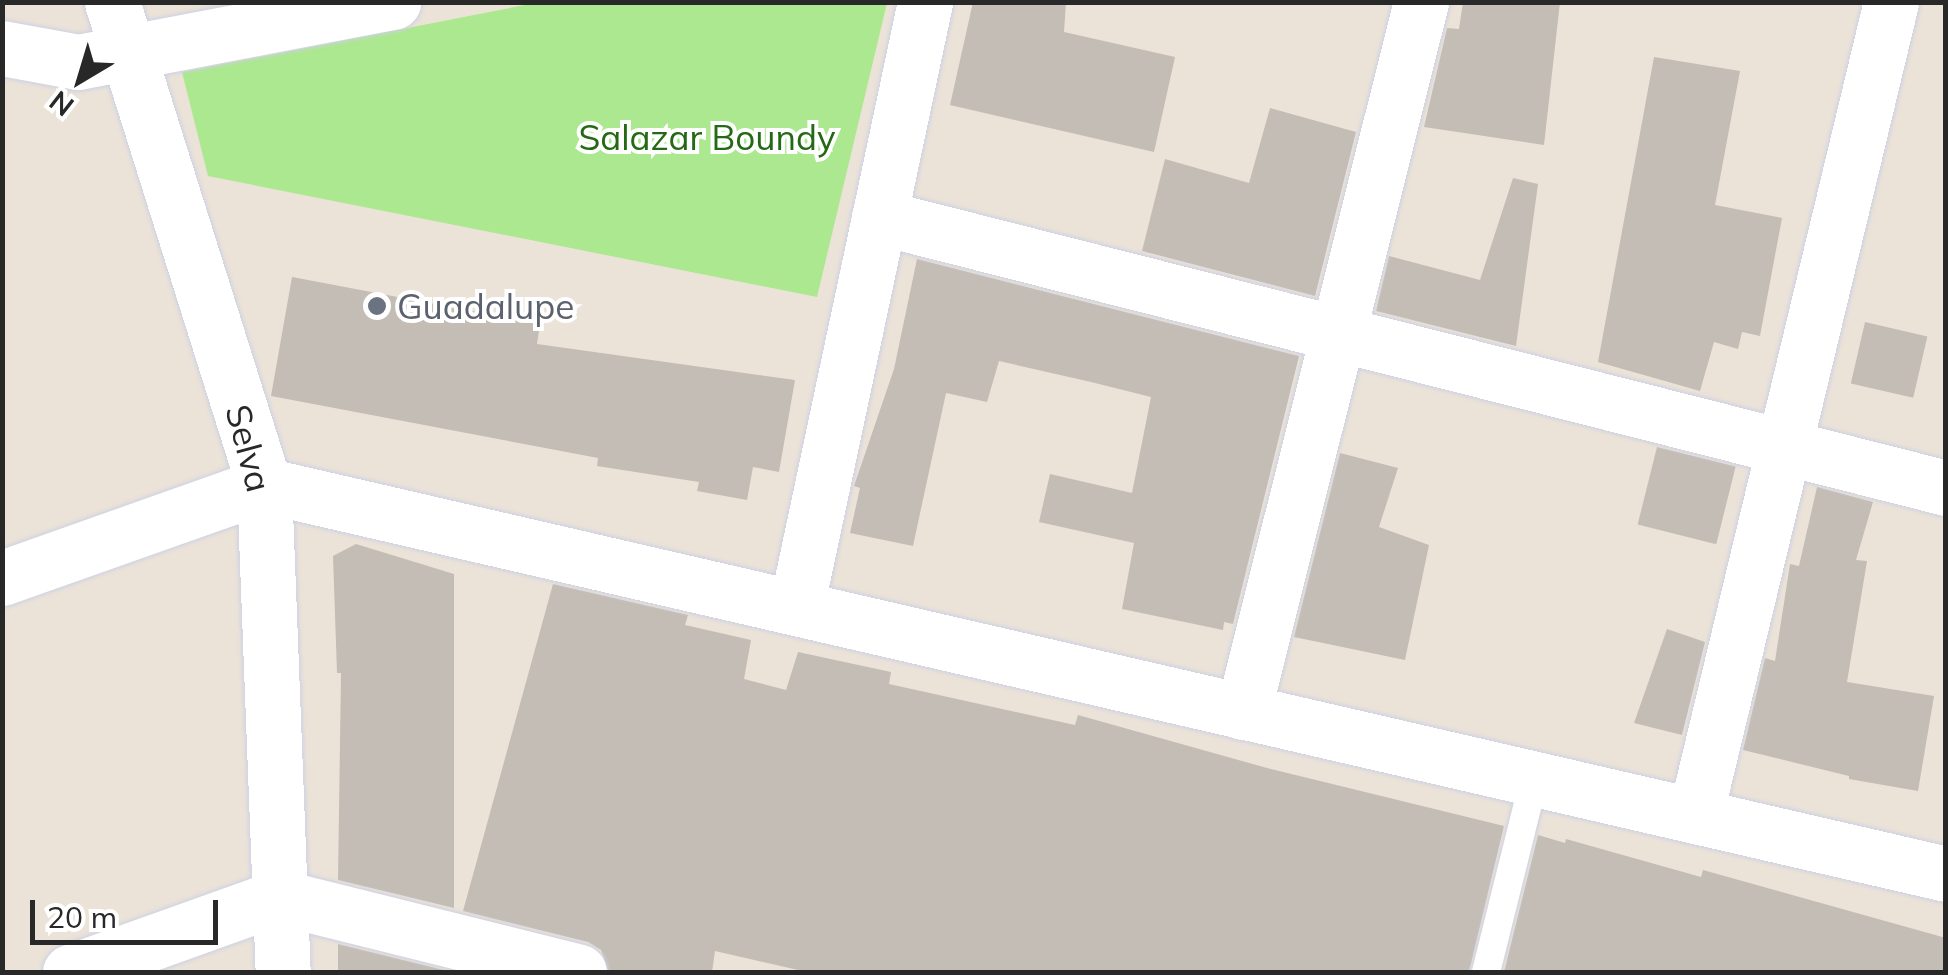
<!DOCTYPE html>
<html>
<head>
<meta charset="utf-8">
<style>
	body { margin:0 }
	#map { position:relative; width:1948px; height:975px; overflow:hidden; background:#ece3d8; font-family:Mulish,sans-serif }
	div>[style] { position:absolute }
	.green>* { inset:0; background:#ace88f }
	.building>* { inset:0; background:#c3bdb5; transform-origin:0 0 }
	.roads { filter:drop-shadow(0 0 2px #cdd1e3) drop-shadow(0 0 2px #cdd1e3) }
	.lane>* { height:28px; margin:-14px; padding:0 14px; transform-origin:14px; border-radius:14px; background:#fff }
	.street>* { height:55px; margin:-27.5px; padding:0 27.5px; transform-origin:27.5px; border-radius:27.5px; background:#fff }
	.secondary>* { height:55px; margin:-27.5px; padding:0 27.5px; transform-origin:27.5px; border-radius:27.5px; background:#fff }
	.dots>* { width:28px; height:28px; translate:-50% -50%; box-sizing:border-box; border:5px solid #fff; border-radius:50% }
	span { translate:-50% -50%; white-space:nowrap; text-align:center; line-height:1.15; -webkit-text-stroke:8px #fff; paint-order:stroke }
	.park-label { font-size:35px; color:#246913 }
	.worship-label { font-size:35px; color:#5b616d }
	.left { translate:0 -50%; text-align:left }
	.street-label { font-size:35px; color:#282828 }
	.frame { position:absolute; inset:0; border:5px solid #282828; pointer-events:none }
	.north { position:absolute; left:30px; top:30px; width:100px; height:100px; -webkit-text-stroke:8px #fff; paint-order:stroke; rotate:218deg; font-size:28px; font-weight:700; line-height:40px; text-align:center; color:#282828 }
	.north::after { content:''; display:block; margin:auto; width:35px; height:45px; background:#282828; clip-path:polygon(50% 0,100% 100%,50% 72%,0 100%) }
	.scale { position:absolute; left:30px; top:900px; width:188px; height:45px; box-sizing:border-box; border:5px solid #282828; border-top:0; padding-left:12px; font-size:30px; line-height:35px; white-space:nowrap; color:#282828; -webkit-text-stroke:8px #fff; paint-order:stroke }
</style>
</head>
<body>
<div id="map">
	<div class="green">
		<i style="clip-path:polygon(535px 3px,887px 3px,817px 297px,208px 176px,182px 72px)"></i>
	</div>
	<div class="building">
		<i style="clip-path:polygon(973px 2px,1066px 2px,1064px 32px,1175px 57px,1154px 152px,950px 105px)"></i>
		<i style="clip-path:polygon(1463px 2px,1560px 2px,1544px 145px,1424px 127px,1447px 28px,1459px 29px)"></i>
		<i style="clip-path:polygon(1654px 57px,1740px 71px,1715px 205px,1782px 218px,1760px 336px,1742px 332px,1738px 349px,1714px 342px,1700px 391px,1598px 362px)"></i>
		<i style="clip-path:polygon(1270px 108px,1356px 132px,1315px 296px,1142px 251px,1165px 159px,1249px 183px)"></i>
		<i style="clip-path:polygon(1513px 178px,1538px 184px,1516px 346px,1376px 311px,1389px 256px,1480px 280px)"></i>
		<i style="clip-path:polygon(917px 259px,1299px 356px,1233px 624px,1224px 622px,1223px 630px,1122px 609px,1134px 543px,1039px 522px,1050px 474px,1132px 493px,1151px 397px,1091px 382px,999px 361px,987px 402px,946px 393px,913px 546px,850px 533px,860px 488px,854px 486px,894px 369px)"></i>
		<i style="clip-path:polygon(292px 277px,540px 324px,537px 344px,795px 380px,779px 472px,753px 467px,747px 500px,697px 491px,699px 482px,597px 466px,598px 458px,271px 396px)"></i>
		<i style="left:1865px;top:322px;width:64px;height:63px;rotate:13deg"></i>
		<i style="left:1657px;top:447px;width:81px;height:80px;rotate:14deg"></i>
		<i style="clip-path:polygon(1340px 453px,1398px 468px,1379px 527px,1429px 545px,1405px 660px,1294px 637px)"></i>
		<i style="clip-path:polygon(1817px 487px,1873px 502px,1856px 560px,1867px 561px,1847px 682px,1934px 696px,1918px 791px,1849px 779px,1849px 776px,1743px 750px,1765px 658px,1775px 661px,1790px 564px,1799px 566px)"></i>
		<i style="clip-path:polygon(356px 544px,454px 574px,454px 908px,338px 880px,341px 673px,337px 673px,333px 556px)"></i>
		<i style="clip-path:polygon(553px 584px,688px 615px,685px 625px,751px 640px,744px 679px,786px 690px,798px 652px,891px 672px,889px 684px,1075px 725px,1078px 715px,1267px 768px,1504px 826px,1469px 972px,807px 972px,715px 951px,712px 972px,609px 972px,601px 950px,588px 942px,463px 911px)"></i>
		<i style="clip-path:polygon(1667px 629px,1705px 642px,1682px 735px,1634px 723px)"></i>
		<i style="clip-path:polygon(1538px 835px,1565px 843px,1566px 839px,1701px 877px,1703px 870px,1946px 938px,1946px 972px,1504px 972px)"></i>
		<i style="clip-path:polygon(338px 944px,452px 972px,338px 972px)"></i>
	</div>
	<div class="roads">
		<div class="lane">
			<i style="left:1486px;top:972px;width:199px;rotate:-76deg"></i>
		</div>
		<div class="street">
			<i style="left:2px;top:48px;width:77px;rotate:10.4deg"></i>
			<i style="left:78px;top:62px;width:321px;rotate:-10.8deg"></i>
			<i style="left:879px;top:217px;width:1101px;rotate:14.25deg"></i>
			<i style="left:2px;top:578px;width:278px;rotate:-19.5deg"></i>
			<i style="left:264px;top:485px;width:1726px;rotate:13.02deg"></i>
			<i style="left:796px;top:608px;width:620px;rotate:-77.98deg"></i>
			<i style="left:1243px;top:712px;width:732px;rotate:-75.93deg"></i>
			<i style="left:1695px;top:816px;width:837px;rotate:-76.46deg"></i>
			<i style="left:70px;top:972px;width:222px;rotate:-19.7deg"></i>
			<i style="left:279px;top:897px;width:309px;rotate:14deg"></i>
		</div>
		<div class="secondary">
			<i style="left:112px;top:2px;width:506px;rotate:72.53deg"></i>
			<i style="left:264px;top:485px;width:487px;rotate:87.8deg"></i>
		</div>
	</div>
	<div class="dots">
		<i style="left:377px;top:306px;background:#6b7280"></i>
	</div>
	<div class="park-label">
		<span style="left:707px;top:137px">Salazar Boundy</span>
	</div>
	<div class="worship-label">
		<span class="left" style="left:397px;top:306px">Guadalupe</span>
	</div>
	<div class="street-label">
		<span style="left:249px;top:448px;rotate:75deg">Selva</span>
	</div>
	<div class="frame"></div>
	<div class="north">N</div>
	<div class="scale">20 m</div>
</div>
</body>
</html>
